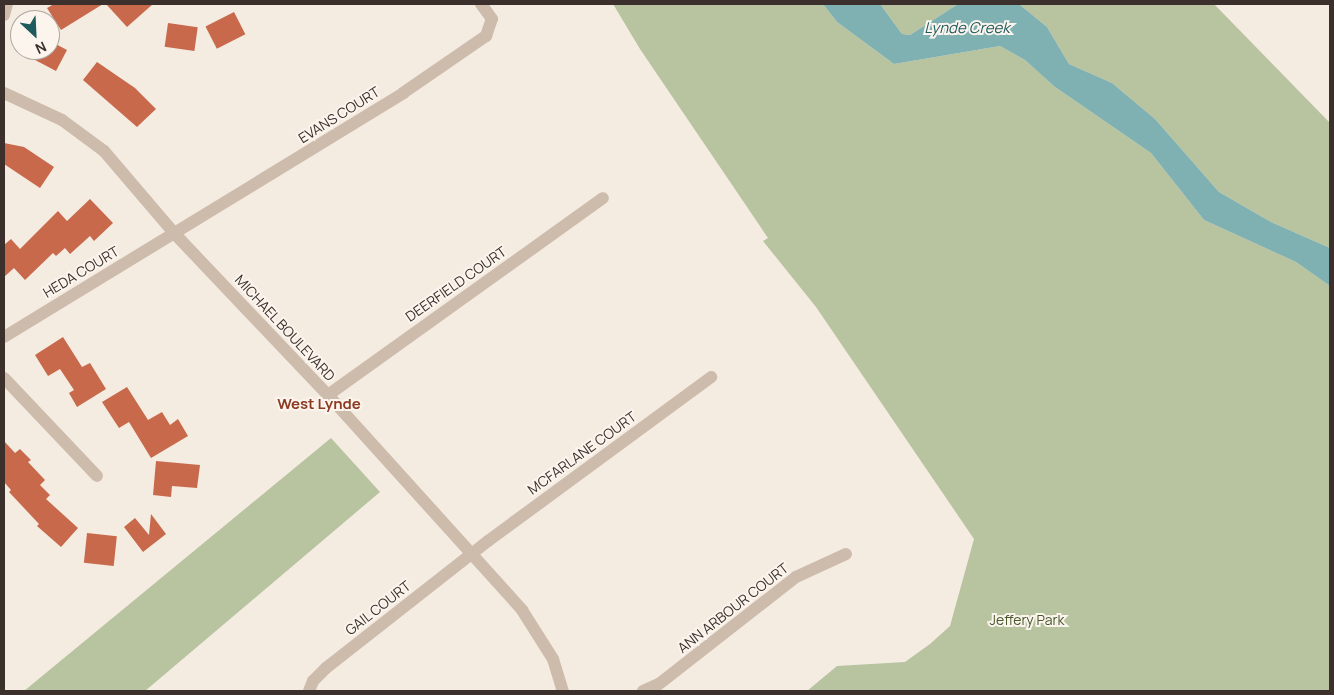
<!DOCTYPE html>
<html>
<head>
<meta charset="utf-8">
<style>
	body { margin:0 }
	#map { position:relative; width:1334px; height:695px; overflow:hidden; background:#f4ebe1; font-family:Manrope,sans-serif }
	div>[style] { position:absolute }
	.green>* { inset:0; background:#b8c4a0 }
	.water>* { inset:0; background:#7fb0b2 }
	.building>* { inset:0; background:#c8694b; transform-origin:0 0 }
	.minor>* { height:12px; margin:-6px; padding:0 6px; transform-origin:6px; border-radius:6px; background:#cdbbac }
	span { translate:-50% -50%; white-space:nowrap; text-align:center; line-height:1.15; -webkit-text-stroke:4px #fbf5ee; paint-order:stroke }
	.street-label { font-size:14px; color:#3b302b }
	.park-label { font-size:14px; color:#4a5a2e }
	.water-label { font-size:15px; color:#1f5a5e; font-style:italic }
	.neighbourhood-label { font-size:15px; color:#8c3b22; font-weight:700 }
	.frame { position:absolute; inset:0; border:5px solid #3b302b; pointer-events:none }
	.north { position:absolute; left:10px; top:10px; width:50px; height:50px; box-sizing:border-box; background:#fbf5ee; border:1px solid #aea6a0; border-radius:50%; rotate:155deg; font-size:14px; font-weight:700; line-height:20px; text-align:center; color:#3b302b }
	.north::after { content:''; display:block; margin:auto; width:18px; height:22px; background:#1f5a5e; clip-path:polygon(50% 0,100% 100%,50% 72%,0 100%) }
</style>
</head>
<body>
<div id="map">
	<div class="green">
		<i style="clip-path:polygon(613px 4px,823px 4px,837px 22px,894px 64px,1000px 46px,1025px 60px,1055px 87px,1151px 153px,1204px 220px,1296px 262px,1330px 286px,1330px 691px,807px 691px,837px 666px,905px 662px,930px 644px,950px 626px,974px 539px,816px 307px,763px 241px,768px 238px,640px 49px)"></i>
		<i style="clip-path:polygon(880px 4px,958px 4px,910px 35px,902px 34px)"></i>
		<i style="clip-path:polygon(1019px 4px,1214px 4px,1330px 123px,1330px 248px,1271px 222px,1219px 192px,1155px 119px,1112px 83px,1069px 64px,1047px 27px)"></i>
		<i style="clip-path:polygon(331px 438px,380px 492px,145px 691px,24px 691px)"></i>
	</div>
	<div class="water">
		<i style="clip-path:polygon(823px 4px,880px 4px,902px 34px,910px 35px,958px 4px,1019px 4px,1047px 27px,1069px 64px,1112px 83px,1155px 119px,1219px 192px,1271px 222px,1330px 248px,1330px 286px,1296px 262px,1204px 220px,1151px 153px,1055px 87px,1025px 60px,1000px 46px,894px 64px,837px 22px)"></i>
	</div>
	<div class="building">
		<i style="clip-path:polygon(54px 4px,103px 4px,61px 30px,47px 8px)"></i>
		<i style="clip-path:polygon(106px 4px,153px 4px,127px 27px)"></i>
		<i style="left:234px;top:12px;width:25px;height:32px;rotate:63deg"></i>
		<i style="left:168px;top:23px;width:30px;height:24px;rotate:8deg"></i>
		<i style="clip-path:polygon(50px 41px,67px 50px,56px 71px,16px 50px,50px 50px)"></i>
		<i style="clip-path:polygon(97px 62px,135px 88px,156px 109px,137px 127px,83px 80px)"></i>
		<i style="clip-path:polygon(4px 143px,24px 147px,54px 167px,40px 188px,4px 164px)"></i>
		<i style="clip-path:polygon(90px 199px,113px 223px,94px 241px,90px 236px,70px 254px,65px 248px,56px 256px,53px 253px,25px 280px,14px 268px,4px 277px,4px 245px,11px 239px,20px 249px,58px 211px,67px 221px)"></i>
		<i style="clip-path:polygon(63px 337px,82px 367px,90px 363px,106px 389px,77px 407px,69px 393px,74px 390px,60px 369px,48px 376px,35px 355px)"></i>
		<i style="clip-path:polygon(127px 387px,148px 420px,162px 412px,170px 425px,178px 419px,188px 436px,151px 458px,129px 422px,119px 428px,102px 402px)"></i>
		<i style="clip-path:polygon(4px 441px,15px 453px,20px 449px,31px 460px,28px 462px,45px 480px,40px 485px,50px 495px,46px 499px,78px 528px,61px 547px,37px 526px,39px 524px,9px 492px,11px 490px,4px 482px)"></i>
		<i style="clip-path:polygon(156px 461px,200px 465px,197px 488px,172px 486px,171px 497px,153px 495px)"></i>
		<i style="clip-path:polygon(151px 514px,166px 534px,143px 552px,124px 527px,135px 518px,149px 535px)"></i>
		<i style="left:87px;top:533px;width:30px;height:30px;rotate:6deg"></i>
	</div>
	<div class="minor">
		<i style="left:4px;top:15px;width:11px;rotate:-75deg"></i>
		<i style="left:4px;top:93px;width:64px;rotate:25deg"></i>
		<i style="left:62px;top:120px;width:52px;rotate:36.4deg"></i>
		<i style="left:104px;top:151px;width:108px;rotate:49.5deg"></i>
		<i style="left:174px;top:233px;width:224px;rotate:46.5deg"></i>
		<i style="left:328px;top:395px;width:290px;rotate:47.9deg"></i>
		<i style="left:522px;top:610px;width:58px;rotate:57.7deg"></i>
		<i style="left:553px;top:659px;width:34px;rotate:73deg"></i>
		<i style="left:4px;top:337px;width:468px;rotate:-31.4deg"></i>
		<i style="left:403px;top:93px;width:101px;rotate:-34.5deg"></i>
		<i style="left:486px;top:36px;width:18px;rotate:-71deg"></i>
		<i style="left:492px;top:19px;width:19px;rotate:-126deg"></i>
		<i style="left:4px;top:378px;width:135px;rotate:46.5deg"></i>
		<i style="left:328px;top:395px;width:338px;rotate:-35.6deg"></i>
		<i style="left:309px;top:691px;width:11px;rotate:-68deg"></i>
		<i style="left:313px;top:681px;width:18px;rotate:-45deg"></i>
		<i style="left:326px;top:668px;width:206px;rotate:-38.1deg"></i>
		<i style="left:488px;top:541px;width:277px;rotate:-36.3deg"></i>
		<i style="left:643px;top:691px;width:17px;rotate:-24deg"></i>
		<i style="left:659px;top:684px;width:174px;rotate:-38deg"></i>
		<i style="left:796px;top:577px;width:55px;rotate:-24.7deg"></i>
	</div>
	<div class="street-label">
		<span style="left:339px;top:115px;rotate:-32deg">EVANS COURT</span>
		<span style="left:81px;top:272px;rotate:-31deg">HEDA COURT</span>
		<span style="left:456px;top:284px;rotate:-35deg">DEERFIELD COURT</span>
		<span style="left:285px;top:328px;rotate:47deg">MICHAEL BOULEVARD</span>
		<span style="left:582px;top:453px;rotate:-36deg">MCFARLANE COURT</span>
		<span style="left:378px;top:608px;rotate:-38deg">GAIL COURT</span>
		<span style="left:733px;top:608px;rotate:-38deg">ANN ARBOUR COURT</span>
	</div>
	<div class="park-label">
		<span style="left:1027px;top:620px">Jeffery Park</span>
	</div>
	<div class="water-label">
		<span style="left:967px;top:28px">Lynde Creek</span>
	</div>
	<div class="neighbourhood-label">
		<span style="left:319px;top:404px">West Lynde</span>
	</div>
	<div class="frame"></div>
	<div class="north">N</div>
</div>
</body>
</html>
